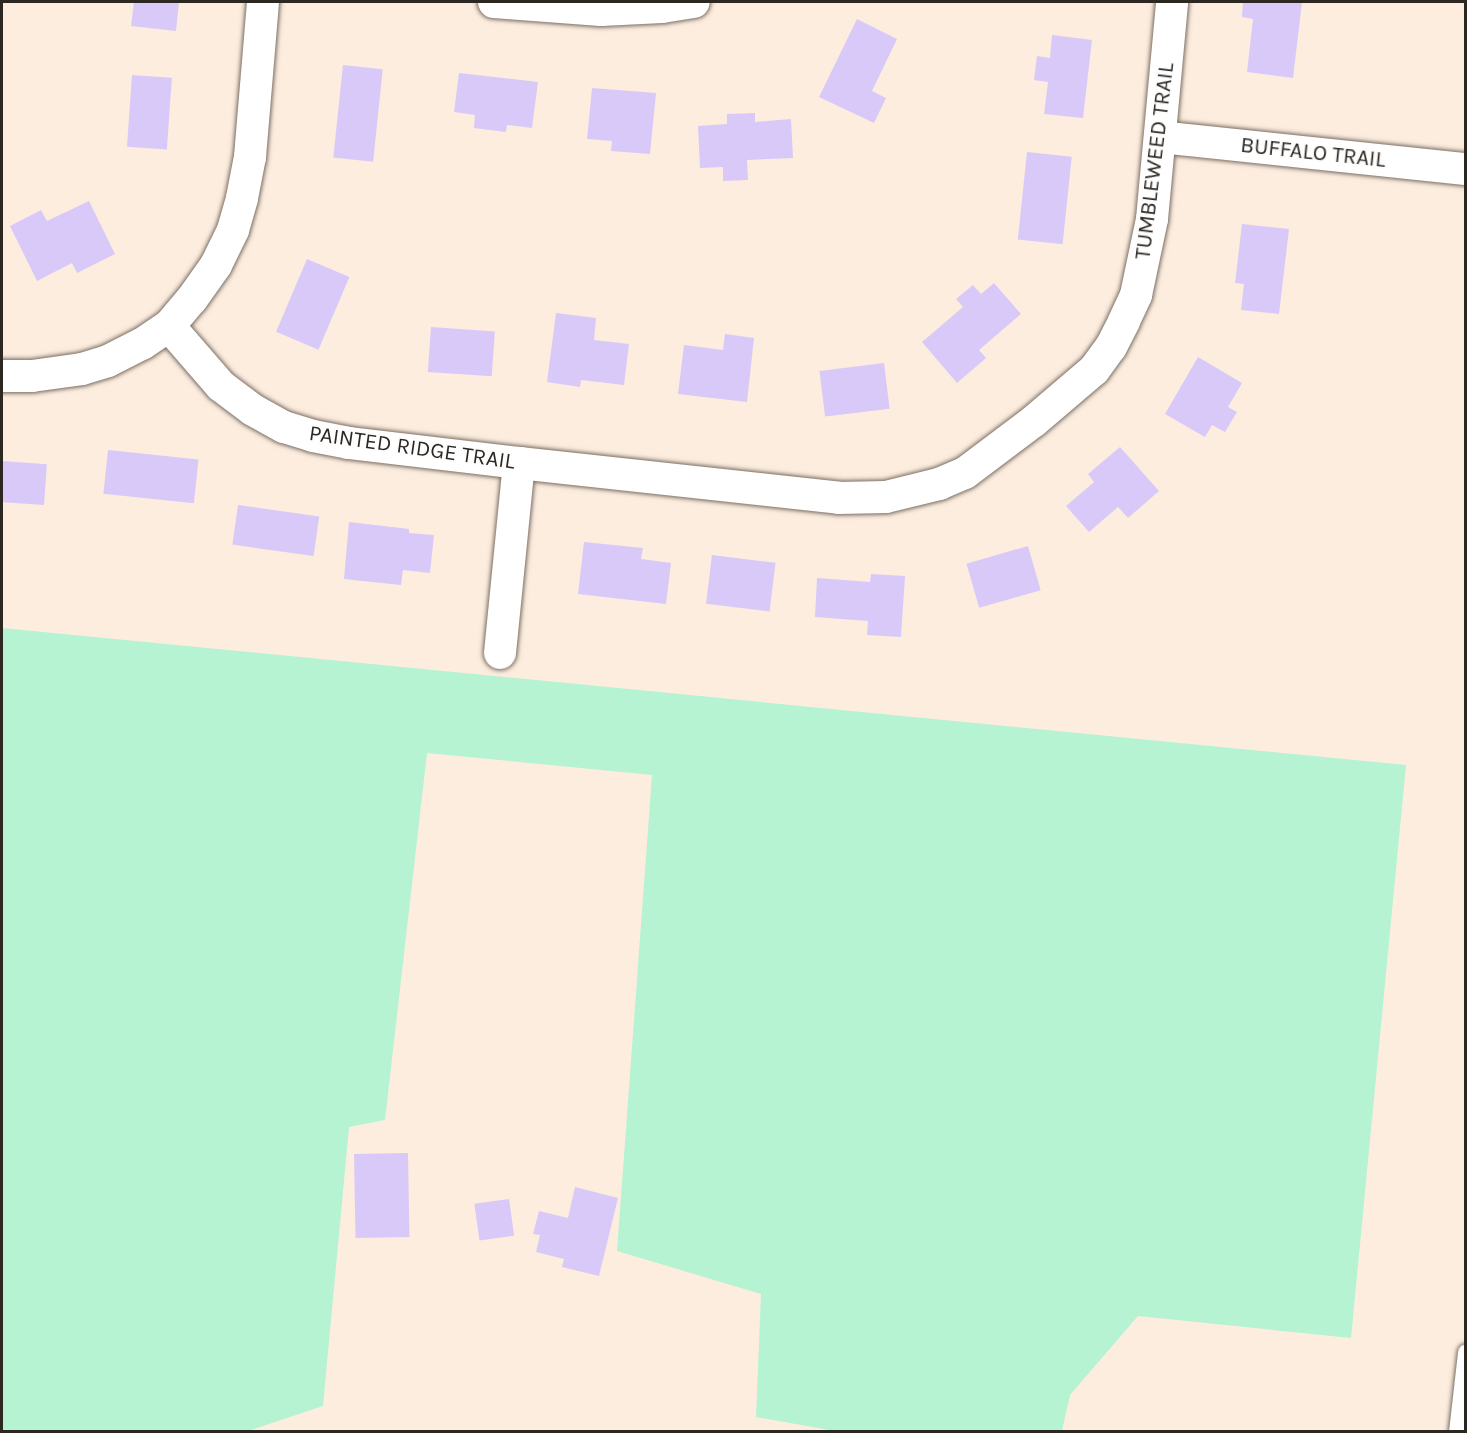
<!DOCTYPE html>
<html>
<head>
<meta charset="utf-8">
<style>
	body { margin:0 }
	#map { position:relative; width:1467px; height:1433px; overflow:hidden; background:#fceddf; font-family:Karla,sans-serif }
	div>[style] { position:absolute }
	.green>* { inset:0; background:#b5f3d2 }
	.building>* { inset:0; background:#d9c9f8; transform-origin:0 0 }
	.roads { filter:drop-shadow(0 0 2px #7c6f63) drop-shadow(0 0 2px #7c6f63) }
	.service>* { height:16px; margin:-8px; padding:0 8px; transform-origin:8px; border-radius:8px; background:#fff }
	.minor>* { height:32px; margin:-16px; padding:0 16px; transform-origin:16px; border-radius:16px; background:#fff }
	span { translate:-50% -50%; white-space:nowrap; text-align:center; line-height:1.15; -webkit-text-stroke:4.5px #fdfdfd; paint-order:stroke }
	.street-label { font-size:22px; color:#2d2722 }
	.frame { position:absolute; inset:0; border:3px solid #2d2722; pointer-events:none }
</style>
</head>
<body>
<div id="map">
	<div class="green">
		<i style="clip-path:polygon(2px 628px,1406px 765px,1351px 1338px,1138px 1316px,1070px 1395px,1062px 1431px,835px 1431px,756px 1417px,761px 1294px,617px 1251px,652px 775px,427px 753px,385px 1120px,349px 1127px,323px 1406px,248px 1431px,2px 1431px)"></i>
	</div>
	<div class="building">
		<i style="clip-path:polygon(134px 2px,179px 2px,176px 31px,131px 26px)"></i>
		<i style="clip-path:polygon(1243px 2px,1302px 2px,1293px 78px,1247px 72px,1253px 19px,1242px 17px)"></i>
		<i style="clip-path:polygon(857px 19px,897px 39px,872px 91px,886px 98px,874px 123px,819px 97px)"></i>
		<i style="clip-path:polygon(1052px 35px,1092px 40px,1083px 118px,1044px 114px,1048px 82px,1034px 80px,1037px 56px,1050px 58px)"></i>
		<i style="left:343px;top:65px;width:40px;height:93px;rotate:6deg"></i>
		<i style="clip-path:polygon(459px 73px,538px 82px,532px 128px,507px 125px,506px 132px,474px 128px,475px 115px,454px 112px)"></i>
		<i style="left:132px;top:75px;width:40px;height:72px;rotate:4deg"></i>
		<i style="clip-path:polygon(592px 88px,656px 93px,650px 154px,611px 151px,612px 141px,587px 139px)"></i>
		<i style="clip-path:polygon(755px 113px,755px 122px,791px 119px,793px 158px,747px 160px,748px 180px,723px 181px,723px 167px,700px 168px,698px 126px,727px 124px,727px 114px)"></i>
		<i style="left:1027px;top:152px;width:45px;height:88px;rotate:6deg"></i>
		<i style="clip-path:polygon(89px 201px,115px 254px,77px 273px,72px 263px,37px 281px,10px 226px,41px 210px,47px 221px)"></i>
		<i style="clip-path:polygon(1242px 224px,1289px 229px,1279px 314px,1241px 310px,1244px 284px,1235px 283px)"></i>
		<i style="left:307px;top:259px;width:46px;height:79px;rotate:23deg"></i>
		<i style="clip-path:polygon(994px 283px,1021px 314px,979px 350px,986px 358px,957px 383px,922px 342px,963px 307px,956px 299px,973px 285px,981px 294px)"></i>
		<i style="clip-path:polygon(556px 313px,596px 318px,594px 340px,629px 344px,624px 385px,581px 380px,580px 387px,547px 382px)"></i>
		<i style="left:431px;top:327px;width:64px;height:45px;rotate:4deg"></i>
		<i style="clip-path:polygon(725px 334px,754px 338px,747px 402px,678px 394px,684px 345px,723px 350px)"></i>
		<i style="clip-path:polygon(1198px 357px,1242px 383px,1228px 407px,1237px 412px,1225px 432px,1212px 425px,1205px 437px,1165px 414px)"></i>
		<i style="left:884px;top:363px;width:46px;height:65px;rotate:83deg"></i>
		<i style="clip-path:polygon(1120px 447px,1159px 491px,1128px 518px,1118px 507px,1089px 532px,1066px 506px,1094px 482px,1088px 474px)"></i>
		<i style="left:108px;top:450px;width:91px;height:44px;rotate:6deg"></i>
		<i style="left:2px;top:461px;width:45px;height:41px;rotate:4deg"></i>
		<i style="left:238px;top:505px;width:82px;height:40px;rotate:8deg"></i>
		<i style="clip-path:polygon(349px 522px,409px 529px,409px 533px,434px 535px,430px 573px,403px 570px,401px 585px,344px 579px)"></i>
		<i style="clip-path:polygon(584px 542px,643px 548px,641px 559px,671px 563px,666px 604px,578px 594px)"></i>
		<i style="left:1028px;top:546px;width:46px;height:64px;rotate:74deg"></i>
		<i style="left:712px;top:555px;width:64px;height:49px;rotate:7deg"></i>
		<i style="clip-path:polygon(871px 574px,905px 576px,901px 637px,867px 635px,868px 621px,815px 617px,817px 578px,870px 582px)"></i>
		<i style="left:408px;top:1153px;width:84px;height:54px;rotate:89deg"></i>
		<i style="clip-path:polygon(575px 1187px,618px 1198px,599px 1276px,562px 1267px,564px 1259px,536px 1252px,540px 1235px,533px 1234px,539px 1211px,568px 1218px)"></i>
		<i style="left:509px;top:1199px;width:37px;height:35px;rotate:82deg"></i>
	</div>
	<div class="roads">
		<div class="service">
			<i style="left:1457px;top:1432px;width:80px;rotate:-83.5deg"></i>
		</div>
		<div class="minor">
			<i style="left:494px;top:2px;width:107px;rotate:4.3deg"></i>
			<i style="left:601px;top:10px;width:61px;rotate:-2.8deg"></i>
			<i style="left:662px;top:7px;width:32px;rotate:-9deg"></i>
			<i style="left:1160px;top:137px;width:308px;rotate:6deg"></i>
			<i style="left:169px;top:326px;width:79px;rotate:49.1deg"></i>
			<i style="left:221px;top:386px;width:40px;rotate:37deg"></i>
			<i style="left:253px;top:410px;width:35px;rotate:29deg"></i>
			<i style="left:284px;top:427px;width:30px;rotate:17deg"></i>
			<i style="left:313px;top:436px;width:37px;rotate:11deg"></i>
			<i style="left:349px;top:443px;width:171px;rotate:6.7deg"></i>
			<i style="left:519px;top:463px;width:322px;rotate:6.2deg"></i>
			<i style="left:839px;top:498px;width:47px;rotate:-1.2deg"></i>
			<i style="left:886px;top:497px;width:55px;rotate:-13.8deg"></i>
			<i style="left:939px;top:484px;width:28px;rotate:-23deg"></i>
			<i style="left:965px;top:473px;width:86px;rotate:-37deg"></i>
			<i style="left:1034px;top:421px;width:79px;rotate:-40.4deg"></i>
			<i style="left:1094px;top:370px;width:29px;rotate:-54deg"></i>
			<i style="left:1111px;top:347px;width:29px;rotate:-63deg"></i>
			<i style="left:1124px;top:321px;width:29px;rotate:-65deg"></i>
			<i style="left:1136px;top:295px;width:78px;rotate:-78.1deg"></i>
			<i style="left:1152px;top:219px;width:218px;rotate:-84.7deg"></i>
			<i style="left:2px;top:376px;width:30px"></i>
			<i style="left:32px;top:376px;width:50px;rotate:-8deg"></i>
			<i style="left:82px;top:369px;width:27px;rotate:-17deg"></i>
			<i style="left:108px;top:361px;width:38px;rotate:-27deg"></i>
			<i style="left:142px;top:344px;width:32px;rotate:-34deg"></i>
			<i style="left:169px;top:326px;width:35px;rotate:-50deg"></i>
			<i style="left:192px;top:299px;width:42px;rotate:-54.8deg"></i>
			<i style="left:216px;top:265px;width:39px;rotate:-64deg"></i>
			<i style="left:233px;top:230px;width:33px;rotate:-74deg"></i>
			<i style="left:242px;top:198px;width:42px;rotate:-79deg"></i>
			<i style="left:250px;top:157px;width:156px;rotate:-85.2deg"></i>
			<i style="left:500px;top:653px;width:191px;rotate:-84.3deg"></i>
		</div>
	</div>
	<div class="street-label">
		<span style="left:1313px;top:153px;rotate:6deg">BUFFALO TRAIL</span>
		<span style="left:1155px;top:161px;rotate:-83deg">TUMBLEWEED TRAIL</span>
		<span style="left:412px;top:448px;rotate:8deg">PAINTED RIDGE TRAIL</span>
	</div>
	<div class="frame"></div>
</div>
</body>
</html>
